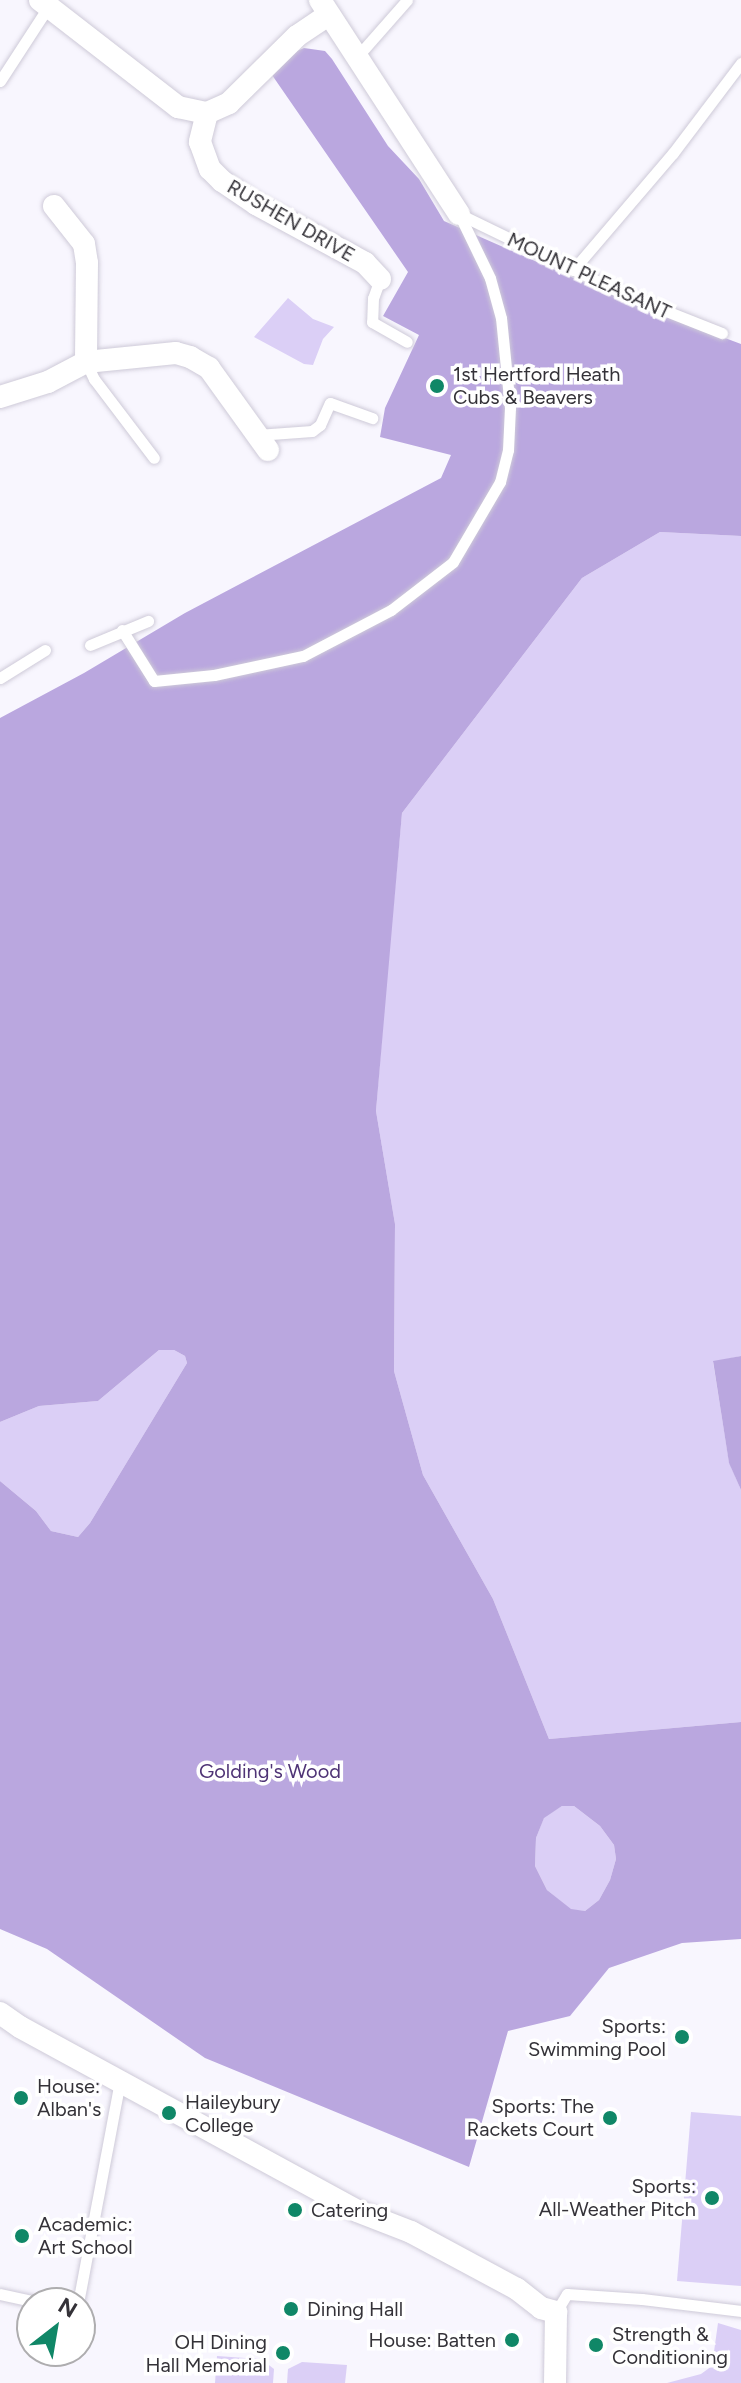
<!DOCTYPE html>
<html>
<head>
<meta charset="utf-8">
<style>
	body { margin:0 }
	#map { position:relative; width:741px; height:2383px; overflow:hidden; background:#f8f6fe; font-family:Figtree,sans-serif }
	div>[style] { position:absolute }
	.green>* { inset:0; background:#dbcff6 }
	.forest>* { inset:0; background:#baa7df }
	.roads { filter:drop-shadow(0 0 2px #cecad8) drop-shadow(0 0 2px #cecad8) }
	.service>* { height:11px; margin:-5.5px; padding:0 5.5px; transform-origin:5.5px; border-radius:5.5px; background:#fff }
	.minor>* { height:22px; margin:-11px; padding:0 11px; transform-origin:11px; border-radius:11px; background:#fff }
	.dots>* { width:22px; height:22px; translate:-50% -50%; box-sizing:border-box; border:4px solid #fff; border-radius:50% }
	span { translate:-50% -50%; white-space:nowrap; text-align:center; line-height:1.15; -webkit-text-stroke:7px #fff; paint-order:stroke }
	.street-label { font-size:20px; color:#343238 }
	.poi-label { font-size:20px; color:#343238 }
	.left { translate:0 -50%; text-align:left }
	.right { translate:-100% -50%; text-align:right }
	.park-label { font-size:20px; color:#4f3476 }
	.north { position:absolute; left:16px; top:2287px; width:80px; height:80px; box-sizing:border-box; background:#fff; border:2px solid #aeadaf; border-radius:50%; rotate:31deg; font-size:22px; font-weight:700; line-height:32px; text-align:center; color:#343238 }
	.north::after { content:''; display:block; margin:auto; width:28px; height:36px; background:#108767; clip-path:polygon(50% 0,100% 100%,50% 72%,0 100%) }
</style>
</head>
<body>
<div id="map">
	<div class="green">
		<i style="clip-path:polygon(288px 298px,313px 319px,334px 327px,323px 339px,313px 365px,304px 364px,254px 337px)"></i>
		<i style="clip-path:polygon(660px 532px,741px 536px,741px 1356px,713px 1362px,729px 1462px,741px 1490px,741px 1722px,549px 1739px,493px 1599px,423px 1475px,394px 1371px,395px 1224px,376px 1111px,387px 973px,402px 813px,582px 578px)"></i>
		<i style="clip-path:polygon(159px 1350px,174px 1350px,185px 1356px,187px 1363px,90px 1523px,78px 1537px,51px 1531px,36px 1511px,0 1481px,0 1422px,39px 1406px,98px 1401px)"></i>
		<i style="clip-path:polygon(562px 1806px,574px 1806px,600px 1826px,614px 1845px,616px 1859px,610px 1880px,599px 1900px,585px 1911px,571px 1910px,547px 1890px,535px 1866px,536px 1838px,544px 1817px)"></i>
		<i style="clip-path:polygon(691px 2112px,741px 2116px,741px 2286px,677px 2281px)"></i>
		<i style="clip-path:polygon(718px 2323px,741px 2330px,741px 2383px,667px 2383px,701px 2374px,712px 2366px)"></i>
		<i style="clip-path:polygon(217px 2356px,261px 2359px,274px 2369px,273px 2383px,215px 2383px)"></i>
		<i style="clip-path:polygon(302px 2362px,347px 2365px,345px 2383px,287px 2383px,288px 2369px)"></i>
	</div>
	<div class="forest">
		<i style="clip-path:polygon(evenodd,304px 48px,325px 51px,332px 59px,388px 146px,419px 179px,444px 221px,626px 301px,741px 344px,741px 536px,660px 532px,582px 578px,402px 813px,376px 1111px,395px 1224px,394px 1371px,423px 1475px,493px 1599px,549px 1739px,741px 1722px,741px 1939px,682px 1943px,609px 1968px,570px 2016px,508px 2031px,469px 2167px,205px 2058px,47px 1949px,0 1929px,0 1481px,36px 1511px,51px 1531px,78px 1537px,90px 1523px,187px 1363px,185px 1356px,174px 1350px,159px 1350px,98px 1401px,39px 1406px,0 1422px,0 718px,84px 673px,185px 613px,441px 478px,451px 455px,380px 437px,385px 408px,419px 335px,383px 316px,408px 272px,272px 75px,292px 53px,304px 48px,562px 1806px,574px 1806px,600px 1826px,614px 1845px,616px 1859px,610px 1880px,599px 1900px,585px 1911px,571px 1909px,547px 1890px,535px 1866px,536px 1838px,544px 1818px,562px 1806px)"></i>
		<i style="clip-path:polygon(741px 1356px,741px 1490px,729px 1463px,713px 1361px)"></i>
	</div>
	<div class="roads">
		<div class="service">
			<i style="left:356px;top:58px;width:77px;rotate:-48.7deg"></i>
			<i style="left:0;top:81px;width:88px;rotate:-57deg"></i>
			<i style="left:459px;top:214px;width:188px;rotate:25.9deg"></i>
			<i style="left:628px;top:296px;width:101px;rotate:21.5deg"></i>
			<i style="left:573px;top:270px;width:154px;rotate:-49.5deg"></i>
			<i style="left:673px;top:153px;width:113px;rotate:-52.9deg"></i>
			<i style="left:380px;top:279px;width:20px;rotate:110deg"></i>
			<i style="left:373px;top:298px;width:24px;rotate:92deg"></i>
			<i style="left:372px;top:322px;width:40px;rotate:29.7deg"></i>
			<i style="left:86px;top:362px;width:19px;rotate:65deg"></i>
			<i style="left:94px;top:379px;width:99px;rotate:52.8deg"></i>
			<i style="left:257px;top:435px;width:55px;rotate:-4.2deg"></i>
			<i style="left:312px;top:431px;width:10px;rotate:-37deg"></i>
			<i style="left:320px;top:425px;width:24px;rotate:-66deg"></i>
			<i style="left:330px;top:403px;width:45px;rotate:19.7deg"></i>
			<i style="left:122px;top:630px;width:60px;rotate:57.9deg"></i>
			<i style="left:154px;top:681px;width:60px;rotate:-5.7deg"></i>
			<i style="left:214px;top:675px;width:91px;rotate:-12.1deg"></i>
			<i style="left:303px;top:656px;width:99px;rotate:-27.6deg"></i>
			<i style="left:391px;top:610px;width:78px;rotate:-37.7deg"></i>
			<i style="left:453px;top:562px;width:93px;rotate:-59.6deg"></i>
			<i style="left:500px;top:482px;width:33px;rotate:-76deg"></i>
			<i style="left:508px;top:450px;width:42px;rotate:-87.3deg"></i>
			<i style="left:510px;top:408px;width:90px;rotate:-95.7deg"></i>
			<i style="left:501px;top:318px;width:41px;rotate:-105.4deg"></i>
			<i style="left:490px;top:278px;width:71px;rotate:-115.8deg"></i>
			<i style="left:90px;top:645px;width:63px;rotate:-22.5deg"></i>
			<i style="left:0;top:678px;width:53px;rotate:-31.9deg"></i>
			<i style="left:0;top:2294px;width:42px;rotate:12.4deg"></i>
			<i style="left:78px;top:2303px;width:227px;rotate:-79.3deg"></i>
			<i style="left:556px;top:2312px;width:21px;rotate:-59deg"></i>
			<i style="left:567px;top:2294px;width:75px;rotate:3.8deg"></i>
			<i style="left:642px;top:2299px;width:100px;rotate:6.9deg"></i>
		</div>
		<div class="minor">
			<i style="left:40px;top:0;width:175px;rotate:37.8deg"></i>
			<i style="left:178px;top:107px;width:30px;rotate:12deg"></i>
			<i style="left:207px;top:113px;width:24px;rotate:-24deg"></i>
			<i style="left:229px;top:103px;width:95px;rotate:-44.6deg"></i>
			<i style="left:297px;top:36px;width:37px;rotate:-34deg"></i>
			<i style="left:320px;top:0;width:255px;rotate:57deg"></i>
			<i style="left:207px;top:113px;width:30px;rotate:104deg"></i>
			<i style="left:200px;top:142px;width:29px;rotate:70deg"></i>
			<i style="left:210px;top:169px;width:17px;rotate:45deg"></i>
			<i style="left:222px;top:181px;width:41px;rotate:34.1deg"></i>
			<i style="left:256px;top:204px;width:124px;rotate:28.4deg"></i>
			<i style="left:365px;top:263px;width:22px;rotate:47deg"></i>
			<i style="left:54px;top:206px;width:48px;rotate:51.7deg"></i>
			<i style="left:84px;top:244px;width:19px;rotate:81deg"></i>
			<i style="left:87px;top:263px;width:99px;rotate:90.6deg"></i>
			<i style="left:0;top:397px;width:50px;rotate:-17.4deg"></i>
			<i style="left:48px;top:382px;width:43px;rotate:-27.8deg"></i>
			<i style="left:86px;top:362px;width:90px;rotate:-5.7deg"></i>
			<i style="left:176px;top:353px;width:15px;rotate:16deg"></i>
			<i style="left:190px;top:357px;width:22px;rotate:30deg"></i>
			<i style="left:209px;top:368px;width:101px;rotate:54.3deg"></i>
			<i style="left:0;top:2013px;width:24px;rotate:35deg"></i>
			<i style="left:20px;top:2027px;width:384px;rotate:28.6deg"></i>
			<i style="left:357px;top:2211px;width:58px;rotate:21.3deg"></i>
			<i style="left:411px;top:2232px;width:120px;rotate:28.3deg"></i>
			<i style="left:517px;top:2289px;width:31px;rotate:38deg"></i>
			<i style="left:541px;top:2308px;width:16px;rotate:15deg"></i>
			<i style="left:556px;top:2312px;width:71px;rotate:90.8deg"></i>
		</div>
	</div>
	<div class="dots">
		<i style="left:437px;top:386px;background:#108767"></i>
		<i style="left:682px;top:2037px;background:#108767"></i>
		<i style="left:21px;top:2098px;background:#108767"></i>
		<i style="left:169px;top:2113px;background:#108767"></i>
		<i style="left:610px;top:2118px;background:#108767"></i>
		<i style="left:712px;top:2198px;background:#108767"></i>
		<i style="left:295px;top:2210px;background:#108767"></i>
		<i style="left:22px;top:2236px;background:#108767"></i>
		<i style="left:291px;top:2309px;background:#108767"></i>
		<i style="left:512px;top:2340px;background:#108767"></i>
		<i style="left:596px;top:2345px;background:#108767"></i>
		<i style="left:283px;top:2353px;background:#108767"></i>
	</div>
	<div class="street-label">
		<span style="left:291px;top:221px;rotate:30deg">RUSHEN DRIVE</span>
		<span style="left:589px;top:276px;rotate:25deg">MOUNT PLEASANT</span>
	</div>
	<div class="poi-label">
		<span class="left" style="left:453px;top:386px">1st Hertford Heath<br>Cubs &amp; Beavers</span>
		<span class="right" style="left:666px;top:2038px">Sports:<br>Swimming Pool</span>
		<span class="left" style="left:37px;top:2098px">House:<br>Alban's</span>
		<span class="left" style="left:185px;top:2114px">Haileybury<br>College</span>
		<span class="right" style="left:594px;top:2118px">Sports: The<br>Rackets Court</span>
		<span class="right" style="left:696px;top:2198px">Sports:<br>All-Weather Pitch</span>
		<span class="left" style="left:311px;top:2210px">Catering</span>
		<span class="left" style="left:38px;top:2236px">Academic:<br>Art School</span>
		<span class="left" style="left:307px;top:2309px">Dining Hall</span>
		<span class="left" style="left:612px;top:2346px">Strength &amp;<br>Conditioning</span>
		<span class="right" style="left:496px;top:2340px">House: Batten</span>
		<span class="right" style="left:267px;top:2354px">OH Dining<br>Hall Memorial</span>
	</div>
	<div class="park-label">
		<span style="left:270px;top:1771px">Golding's Wood</span>
	</div>
	<div class="north">N</div>
</div>
</body>
</html>
